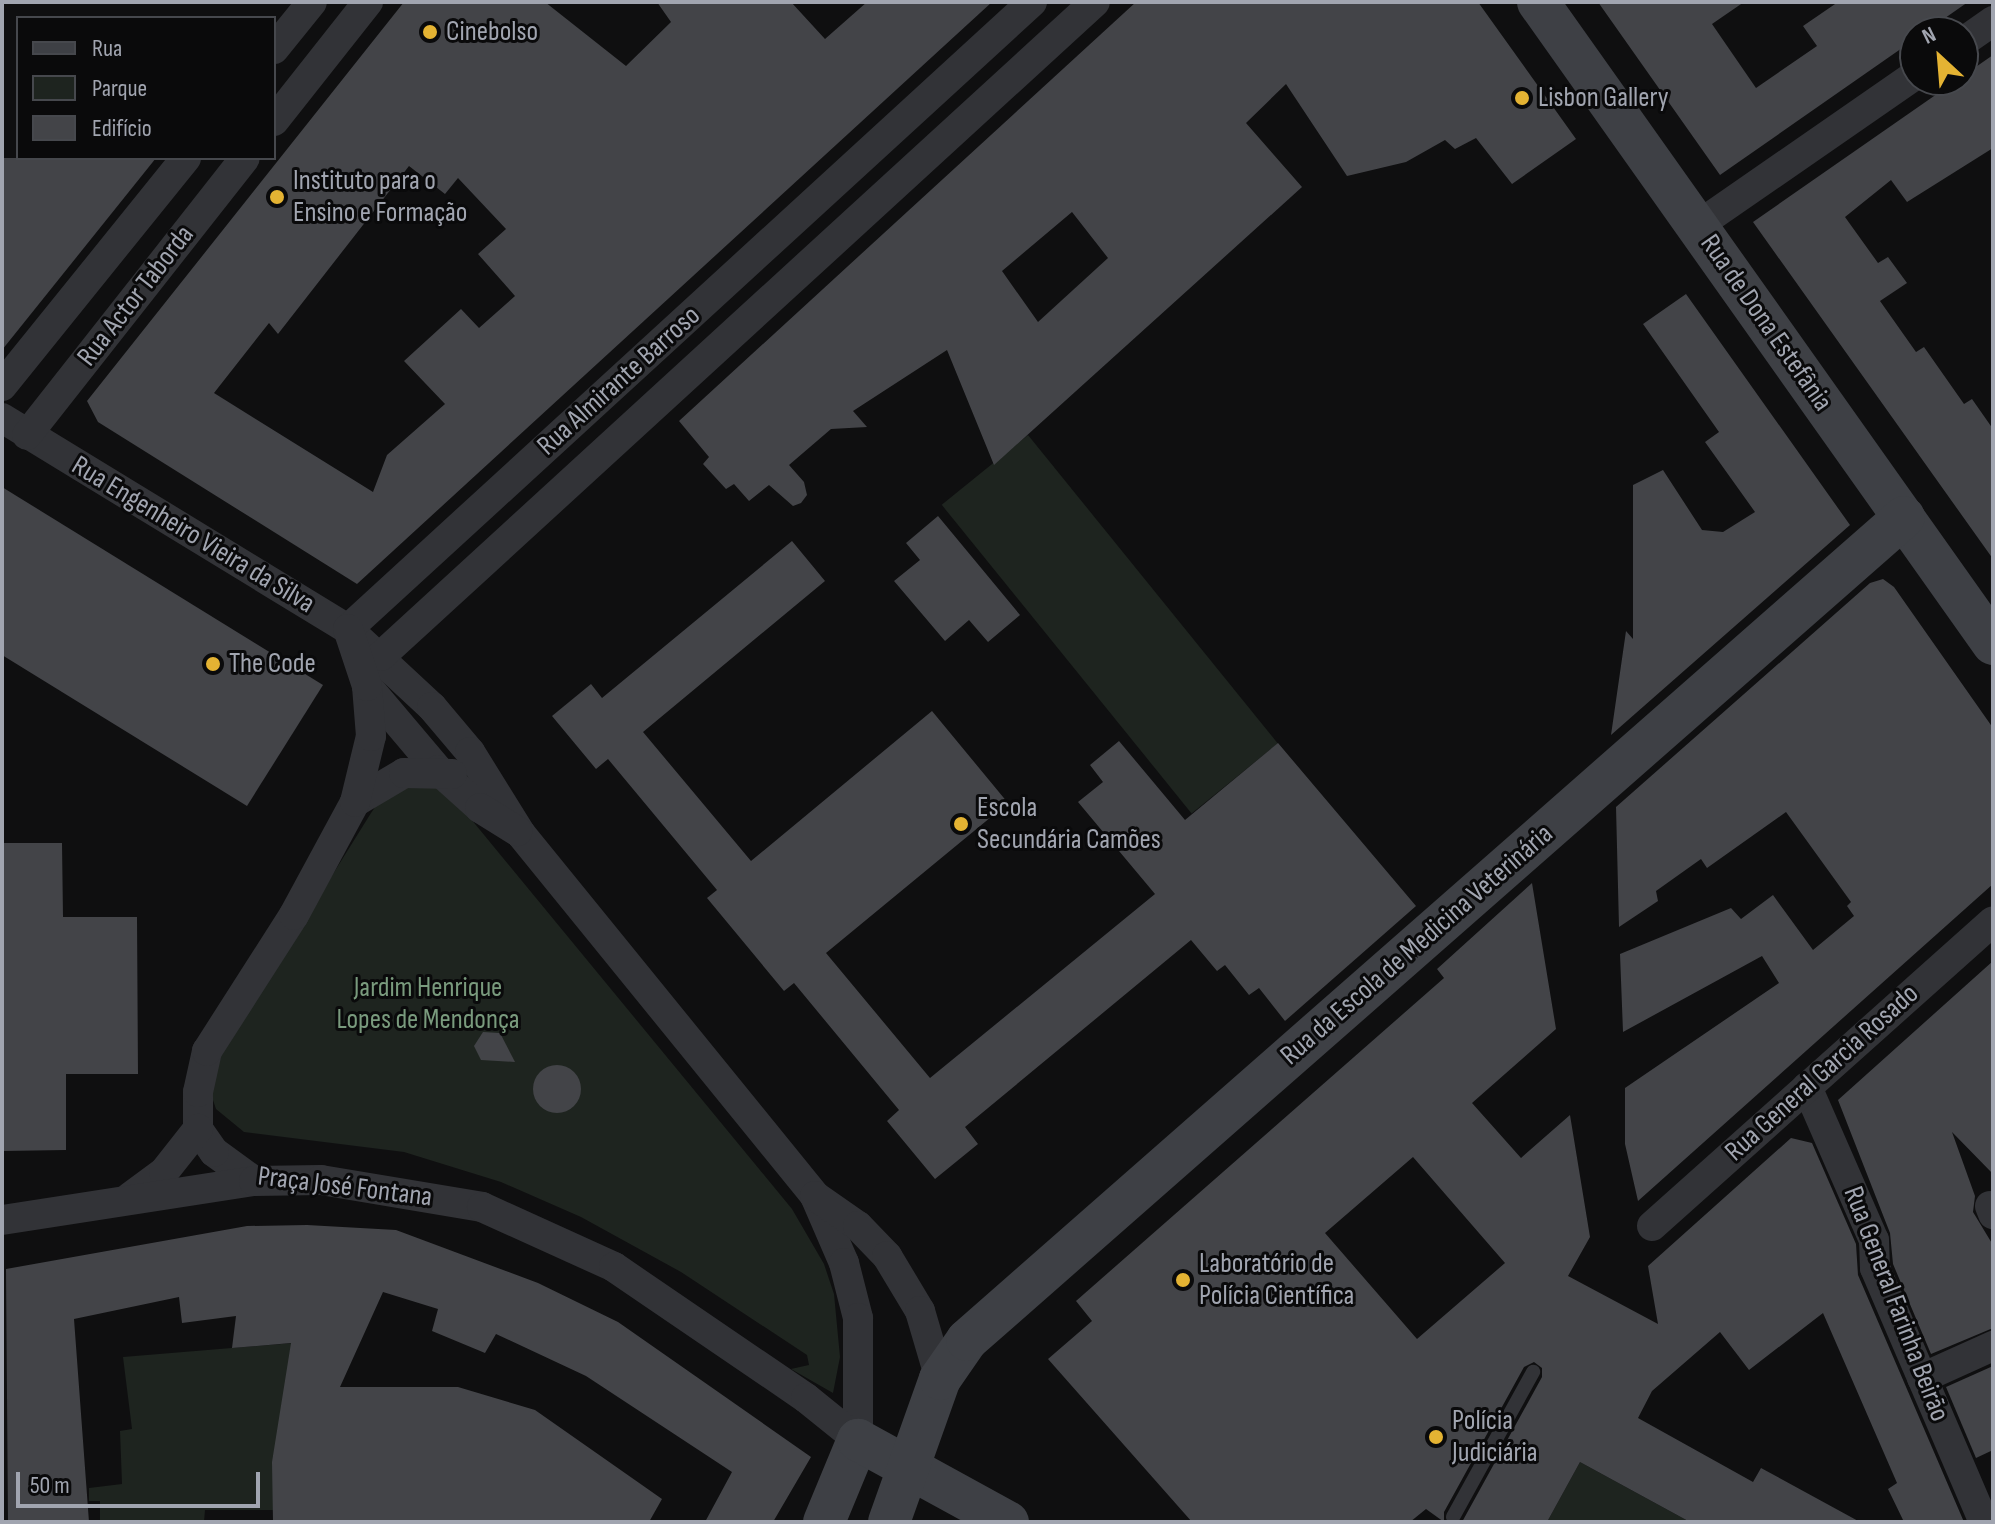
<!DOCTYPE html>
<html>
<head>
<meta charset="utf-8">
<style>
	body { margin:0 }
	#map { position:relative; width:1995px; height:1524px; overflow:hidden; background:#0f0f10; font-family:"Sofia Sans Condensed",sans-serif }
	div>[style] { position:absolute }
	.green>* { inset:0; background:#1e241f; transform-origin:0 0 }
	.building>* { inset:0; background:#434448 }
	.round { border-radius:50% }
	.lane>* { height:14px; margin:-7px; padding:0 7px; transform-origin:7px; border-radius:7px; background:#323337 }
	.street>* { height:30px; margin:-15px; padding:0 15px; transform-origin:15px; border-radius:15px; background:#323337 }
	.secondary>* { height:42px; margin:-21px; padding:0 21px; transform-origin:21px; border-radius:21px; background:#3e4045 }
	.dots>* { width:22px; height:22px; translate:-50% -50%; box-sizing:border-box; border:4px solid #0a0a0b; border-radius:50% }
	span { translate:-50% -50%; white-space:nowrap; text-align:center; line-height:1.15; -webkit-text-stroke:6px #0a0a0b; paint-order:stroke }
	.poi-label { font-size:28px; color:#a1a5b0 }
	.left { translate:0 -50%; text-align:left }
	.street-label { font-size:28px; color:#a1a5b0 }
	.park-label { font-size:28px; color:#799a7d }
	.frame { position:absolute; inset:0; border:4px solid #a1a5b0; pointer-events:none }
	.legend { position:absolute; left:16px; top:16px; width:260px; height:144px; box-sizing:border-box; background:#0a0a0b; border:2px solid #46484d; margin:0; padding:10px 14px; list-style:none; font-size:24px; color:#a1a5b0 }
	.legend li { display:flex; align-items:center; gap:16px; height:40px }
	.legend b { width:40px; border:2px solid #46484d }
	.north { position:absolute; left:1899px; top:16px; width:80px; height:80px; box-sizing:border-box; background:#0a0a0b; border:2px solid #46484d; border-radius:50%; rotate:334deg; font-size:22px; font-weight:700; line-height:32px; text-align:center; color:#a1a5b0 }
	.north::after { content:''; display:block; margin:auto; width:28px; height:36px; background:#e4b333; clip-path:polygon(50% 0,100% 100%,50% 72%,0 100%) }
	.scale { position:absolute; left:16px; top:1472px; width:244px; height:36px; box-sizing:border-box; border:4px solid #a1a5b0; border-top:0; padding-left:10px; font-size:24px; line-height:28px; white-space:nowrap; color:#a1a5b0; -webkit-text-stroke:6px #0a0a0b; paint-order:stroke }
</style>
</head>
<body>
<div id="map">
	<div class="green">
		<i style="left:1028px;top:435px;width:397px;height:111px;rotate:51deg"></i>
		<i style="clip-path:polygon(407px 785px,434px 787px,457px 802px,792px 1209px,824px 1264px,834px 1294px,840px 1357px,833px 1393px,791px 1369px,809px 1365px,807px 1355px,681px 1272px,581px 1217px,501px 1182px,404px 1152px,244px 1132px,216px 1109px,212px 1097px,217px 1060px,371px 813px,380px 800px)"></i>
		<i style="clip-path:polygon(294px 1343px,273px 1510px,205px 1510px,204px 1522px,100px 1522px,100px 1501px,89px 1501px,89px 1488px,122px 1484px,120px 1431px,132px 1429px,123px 1357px)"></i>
		<i style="clip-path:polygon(1580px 1462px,1690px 1522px,1547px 1522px)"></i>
	</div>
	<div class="building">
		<i style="clip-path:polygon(evenodd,404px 2px,545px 2px,626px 66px,671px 22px,657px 2px,791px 2px,825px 39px,867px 2px,992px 2px,357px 584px,98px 422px,87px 401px,404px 2px,409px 166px,445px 194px,458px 178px,506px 229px,478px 254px,515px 296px,479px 328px,461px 309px,404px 361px,445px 404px,387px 455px,373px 492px,214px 393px,269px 323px,278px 334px,409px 166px)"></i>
		<i style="clip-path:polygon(evenodd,1136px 2px,1478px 2px,1576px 139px,1512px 184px,1476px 138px,1455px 149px,1445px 140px,1406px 162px,1347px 176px,1286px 84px,1246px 123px,1302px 187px,994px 465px,947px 350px,853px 411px,867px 427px,831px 429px,789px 465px,804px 482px,807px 495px,801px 503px,793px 506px,769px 485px,749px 501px,734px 484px,726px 489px,703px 464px,709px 457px,679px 421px,1136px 2px,1072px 212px,1108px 258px,1038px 322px,1002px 271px,1072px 212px)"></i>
		<i style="clip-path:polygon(1598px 2px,1744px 2px,1712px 24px,1756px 88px,1817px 46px,1803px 26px,1838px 2px,1968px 2px,1925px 32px,1915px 32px,1915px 39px,1720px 175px)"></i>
		<i style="clip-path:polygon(1993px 55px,1993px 148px,1907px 202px,1891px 180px,1845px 217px,1878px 263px,1888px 257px,1907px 283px,1880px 301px,1916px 352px,1924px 347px,1964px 404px,1972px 399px,1993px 429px,1993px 559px,1753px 222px)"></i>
		<i style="clip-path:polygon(2px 158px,156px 158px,2px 350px)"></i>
		<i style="clip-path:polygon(1686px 294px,1850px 525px,1611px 735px,1626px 631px,1633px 639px,1633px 485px,1663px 470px,1702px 530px,1723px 532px,1755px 512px,1705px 442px,1719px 432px,1643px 324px)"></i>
		<i style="clip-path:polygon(2px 487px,323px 685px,247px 806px,2px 655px)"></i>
		<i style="clip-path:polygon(938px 516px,1020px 615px,988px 642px,969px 620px,945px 641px,894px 581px,920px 560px,906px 543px)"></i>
		<i style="clip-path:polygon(792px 541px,825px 581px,643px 732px,751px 861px,932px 711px,1008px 803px,826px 953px,930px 1078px,1155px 894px,1078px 802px,1103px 782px,1090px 765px,1119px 741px,1185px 820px,1278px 743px,1416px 906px,1285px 1021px,1259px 988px,1249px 995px,1225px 965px,1217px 971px,1191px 940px,965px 1127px,978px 1144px,935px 1179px,887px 1121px,899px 1110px,794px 983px,784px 991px,707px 898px,717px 890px,608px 759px,596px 769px,552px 716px,591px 684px,602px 698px)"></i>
		<i style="clip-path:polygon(1883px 579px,1894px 587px,1993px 728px,1993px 884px,1638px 1201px,1625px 1144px,1625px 1088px,1779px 983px,1762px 956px,1623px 1032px,1620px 954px,1731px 908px,1741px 919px,1773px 895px,1813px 950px,1854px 916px,1847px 906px,1851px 902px,1786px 812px,1707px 868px,1701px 859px,1656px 891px,1658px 901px,1619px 927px,1616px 807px,1870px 583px)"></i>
		<i style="clip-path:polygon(2px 843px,62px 843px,63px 917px,137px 917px,138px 1074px,66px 1074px,66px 1150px,2px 1151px)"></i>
		<i style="clip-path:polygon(evenodd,1532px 883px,1556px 1029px,1472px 1103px,1521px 1158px,1570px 1115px,1590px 1237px,1568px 1276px,1658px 1324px,1648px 1266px,1791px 1138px,1812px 1143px,1856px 1244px,1858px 1275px,1964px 1522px,1904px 1522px,1888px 1489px,1897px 1483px,1823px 1313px,1749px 1370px,1720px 1332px,1652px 1391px,1638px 1418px,1753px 1482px,1761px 1468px,1860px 1522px,1690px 1522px,1580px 1462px,1547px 1522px,1462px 1522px,1542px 1377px,1542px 1368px,1534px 1362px,1524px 1367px,1444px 1512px,1444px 1522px,1426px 1509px,1410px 1522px,1192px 1522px,1048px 1359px,1092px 1321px,1076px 1301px,1444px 978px,1437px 969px,1532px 883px,1413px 1157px,1505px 1263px,1417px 1339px,1325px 1233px,1413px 1157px)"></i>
		<i style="clip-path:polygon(1993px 961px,1993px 1174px,1952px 1132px,1975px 1196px,1973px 1212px,1993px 1245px,1993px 1328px,1931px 1354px,1893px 1264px,1890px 1233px,1838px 1100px)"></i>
		<i style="clip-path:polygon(483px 1032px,500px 1033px,515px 1062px,481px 1060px,474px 1046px)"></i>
		<i class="round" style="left:533px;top:1065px;width:48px;height:48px"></i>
		<i style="clip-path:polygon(307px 1225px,396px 1230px,538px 1283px,618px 1322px,811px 1457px,773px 1522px,705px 1522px,732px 1472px,586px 1376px,496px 1334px,485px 1353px,432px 1331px,438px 1309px,383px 1292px,340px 1387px,458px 1387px,535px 1410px,662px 1499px,649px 1522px,273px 1522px,272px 1462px,291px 1343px,232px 1348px,236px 1316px,182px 1323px,179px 1297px,74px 1319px,89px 1522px,8px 1522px,6px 1269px,247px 1226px)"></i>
		<i style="clip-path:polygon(1993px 1366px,1993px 1450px,1976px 1458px,1946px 1387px)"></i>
	</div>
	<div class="lane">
		<i style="left:1453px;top:1517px;width:166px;rotate:-61.1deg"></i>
	</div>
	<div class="street">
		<i style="left:1963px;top:42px;width:37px;rotate:-35deg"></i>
		<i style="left:274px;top:49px;width:60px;rotate:-51deg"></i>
		<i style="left:274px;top:121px;width:152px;rotate:-51.7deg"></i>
		<i style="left:1697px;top:226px;width:265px;rotate:-34.7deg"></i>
		<i style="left:2px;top:386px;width:293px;rotate:-51.1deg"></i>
		<i style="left:2px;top:418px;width:405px;rotate:31.4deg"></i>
		<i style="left:348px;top:629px;width:115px;rotate:42.9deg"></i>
		<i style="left:432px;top:707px;width:59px;rotate:49.8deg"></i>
		<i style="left:470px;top:752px;width:97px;rotate:58.1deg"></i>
		<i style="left:521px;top:834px;width:466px;rotate:50.9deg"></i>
		<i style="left:815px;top:1196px;width:73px;rotate:66.6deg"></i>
		<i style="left:844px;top:1263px;width:57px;rotate:75.7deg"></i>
		<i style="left:858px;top:1318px;width:122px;rotate:90deg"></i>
		<i style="left:27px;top:435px;width:352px;rotate:-51.8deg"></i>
		<i style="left:348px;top:629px;width:928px;rotate:-42.51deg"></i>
		<i style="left:381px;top:656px;width:968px;rotate:-42.49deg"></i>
		<i style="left:367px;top:686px;width:110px;rotate:49.8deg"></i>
		<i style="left:438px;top:770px;width:57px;rotate:42.1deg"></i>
		<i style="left:480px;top:808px;width:44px;rotate:31.9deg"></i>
		<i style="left:355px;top:802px;width:57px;rotate:-30.6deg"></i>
		<i style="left:404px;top:773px;width:48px;rotate:1.2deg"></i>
		<i style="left:1807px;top:1087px;width:167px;rotate:66.4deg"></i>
		<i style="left:1874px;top:1240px;width:28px;rotate:88deg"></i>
		<i style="left:1875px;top:1268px;width:276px;rotate:66.8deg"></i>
		<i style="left:254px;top:1181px;width:49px;rotate:-144.1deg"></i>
		<i style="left:214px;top:1152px;width:28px;rotate:-125deg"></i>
		<i style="left:198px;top:1129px;width:37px;rotate:-90deg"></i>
		<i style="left:198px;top:1092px;width:42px;rotate:-77.6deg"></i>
		<i style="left:207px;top:1051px;width:161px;rotate:-57.4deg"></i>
		<i style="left:294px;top:915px;width:128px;rotate:-61.6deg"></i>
		<i style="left:355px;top:802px;width:68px;rotate:-76.4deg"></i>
		<i style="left:371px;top:736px;width:50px;rotate:-94.6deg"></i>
		<i style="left:367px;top:686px;width:60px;rotate:-108.4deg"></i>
		<i style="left:815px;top:1196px;width:52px;rotate:34.9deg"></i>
		<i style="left:858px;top:1226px;width:42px;rotate:46deg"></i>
		<i style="left:887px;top:1256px;width:64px;rotate:59deg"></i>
		<i style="left:920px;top:1311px;width:71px;rotate:73.6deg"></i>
		<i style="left:130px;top:1197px;width:42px;rotate:-36.3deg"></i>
		<i style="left:164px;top:1172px;width:55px;rotate:-51.7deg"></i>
		<i style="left:1990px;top:1206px;width:9px;rotate:69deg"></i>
		<i style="left:2px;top:1220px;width:255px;rotate:-8.8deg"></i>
		<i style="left:254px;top:1181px;width:67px;rotate:-0.9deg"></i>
		<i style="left:321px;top:1180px;width:163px;rotate:9.5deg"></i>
		<i style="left:482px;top:1207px;width:145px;rotate:24.4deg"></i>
		<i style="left:614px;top:1267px;width:232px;rotate:34.3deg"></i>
		<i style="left:806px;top:1398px;width:67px;rotate:38.9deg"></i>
		<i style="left:1652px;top:1226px;width:457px;rotate:-41.8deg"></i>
		<i style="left:1922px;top:1378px;width:78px;rotate:-24.3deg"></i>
	</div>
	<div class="secondary">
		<i style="left:1538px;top:2px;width:787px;rotate:54.67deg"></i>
		<i style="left:824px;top:1522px;width:89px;rotate:-67.5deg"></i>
		<i style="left:858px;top:1440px;width:171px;rotate:28.7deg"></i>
		<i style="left:889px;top:1522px;width:152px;rotate:-70.4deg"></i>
		<i style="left:940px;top:1379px;width:47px;rotate:-55.3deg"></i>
		<i style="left:967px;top:1340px;width:1247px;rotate:-41.29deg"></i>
	</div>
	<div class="dots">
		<i style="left:430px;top:32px;background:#e4b333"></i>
		<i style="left:1522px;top:98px;background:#e4b333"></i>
		<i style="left:277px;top:197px;background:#e4b333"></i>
		<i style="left:213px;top:664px;background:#e4b333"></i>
		<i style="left:961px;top:824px;background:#e4b333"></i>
		<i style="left:1183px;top:1280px;background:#e4b333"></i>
		<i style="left:1436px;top:1437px;background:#e4b333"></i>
	</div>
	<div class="poi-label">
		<span class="left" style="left:446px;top:32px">Cinebolso</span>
		<span class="left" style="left:1538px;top:98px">Lisbon Gallery</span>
		<span class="left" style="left:293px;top:197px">Instituto para o<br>Ensino e Formação</span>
		<span class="left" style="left:229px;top:664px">The Code</span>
		<span class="left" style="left:977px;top:824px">Escola<br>Secundária Camões</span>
		<span class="left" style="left:1199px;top:1280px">Laboratório de<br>Polícia Científica</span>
		<span class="left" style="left:1452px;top:1437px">Polícia<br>Judiciária</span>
	</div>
	<div class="street-label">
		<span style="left:136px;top:296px;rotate:-52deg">Rua Actor Taborda</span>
		<span style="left:1766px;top:323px;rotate:55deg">Rua de Dona Estefânia</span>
		<span style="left:619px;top:381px;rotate:-42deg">Rua Almirante Barroso</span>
		<span style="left:193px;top:535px;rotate:31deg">Rua Engenheiro Vieira da Silva</span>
		<span style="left:1417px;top:945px;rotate:-41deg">Rua da Escola de Medicina Veterinária</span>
		<span style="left:1822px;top:1073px;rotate:-42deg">Rua General Garcia Rosado</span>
		<span style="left:345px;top:1187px;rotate:7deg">Praça José Fontana</span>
		<span style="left:1896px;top:1304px;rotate:69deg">Rua General Farinha Beirão</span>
	</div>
	<div class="park-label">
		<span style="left:428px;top:1004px">Jardim Henrique<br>Lopes de Mendonça</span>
	</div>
	<div class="frame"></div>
	<ul class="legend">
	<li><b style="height:10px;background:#3e4045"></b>Rua</li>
	<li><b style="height:22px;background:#1e241f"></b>Parque</li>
	<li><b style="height:22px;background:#434448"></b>Edifício</li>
	</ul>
	<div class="north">N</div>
	<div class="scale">50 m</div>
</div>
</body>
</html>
